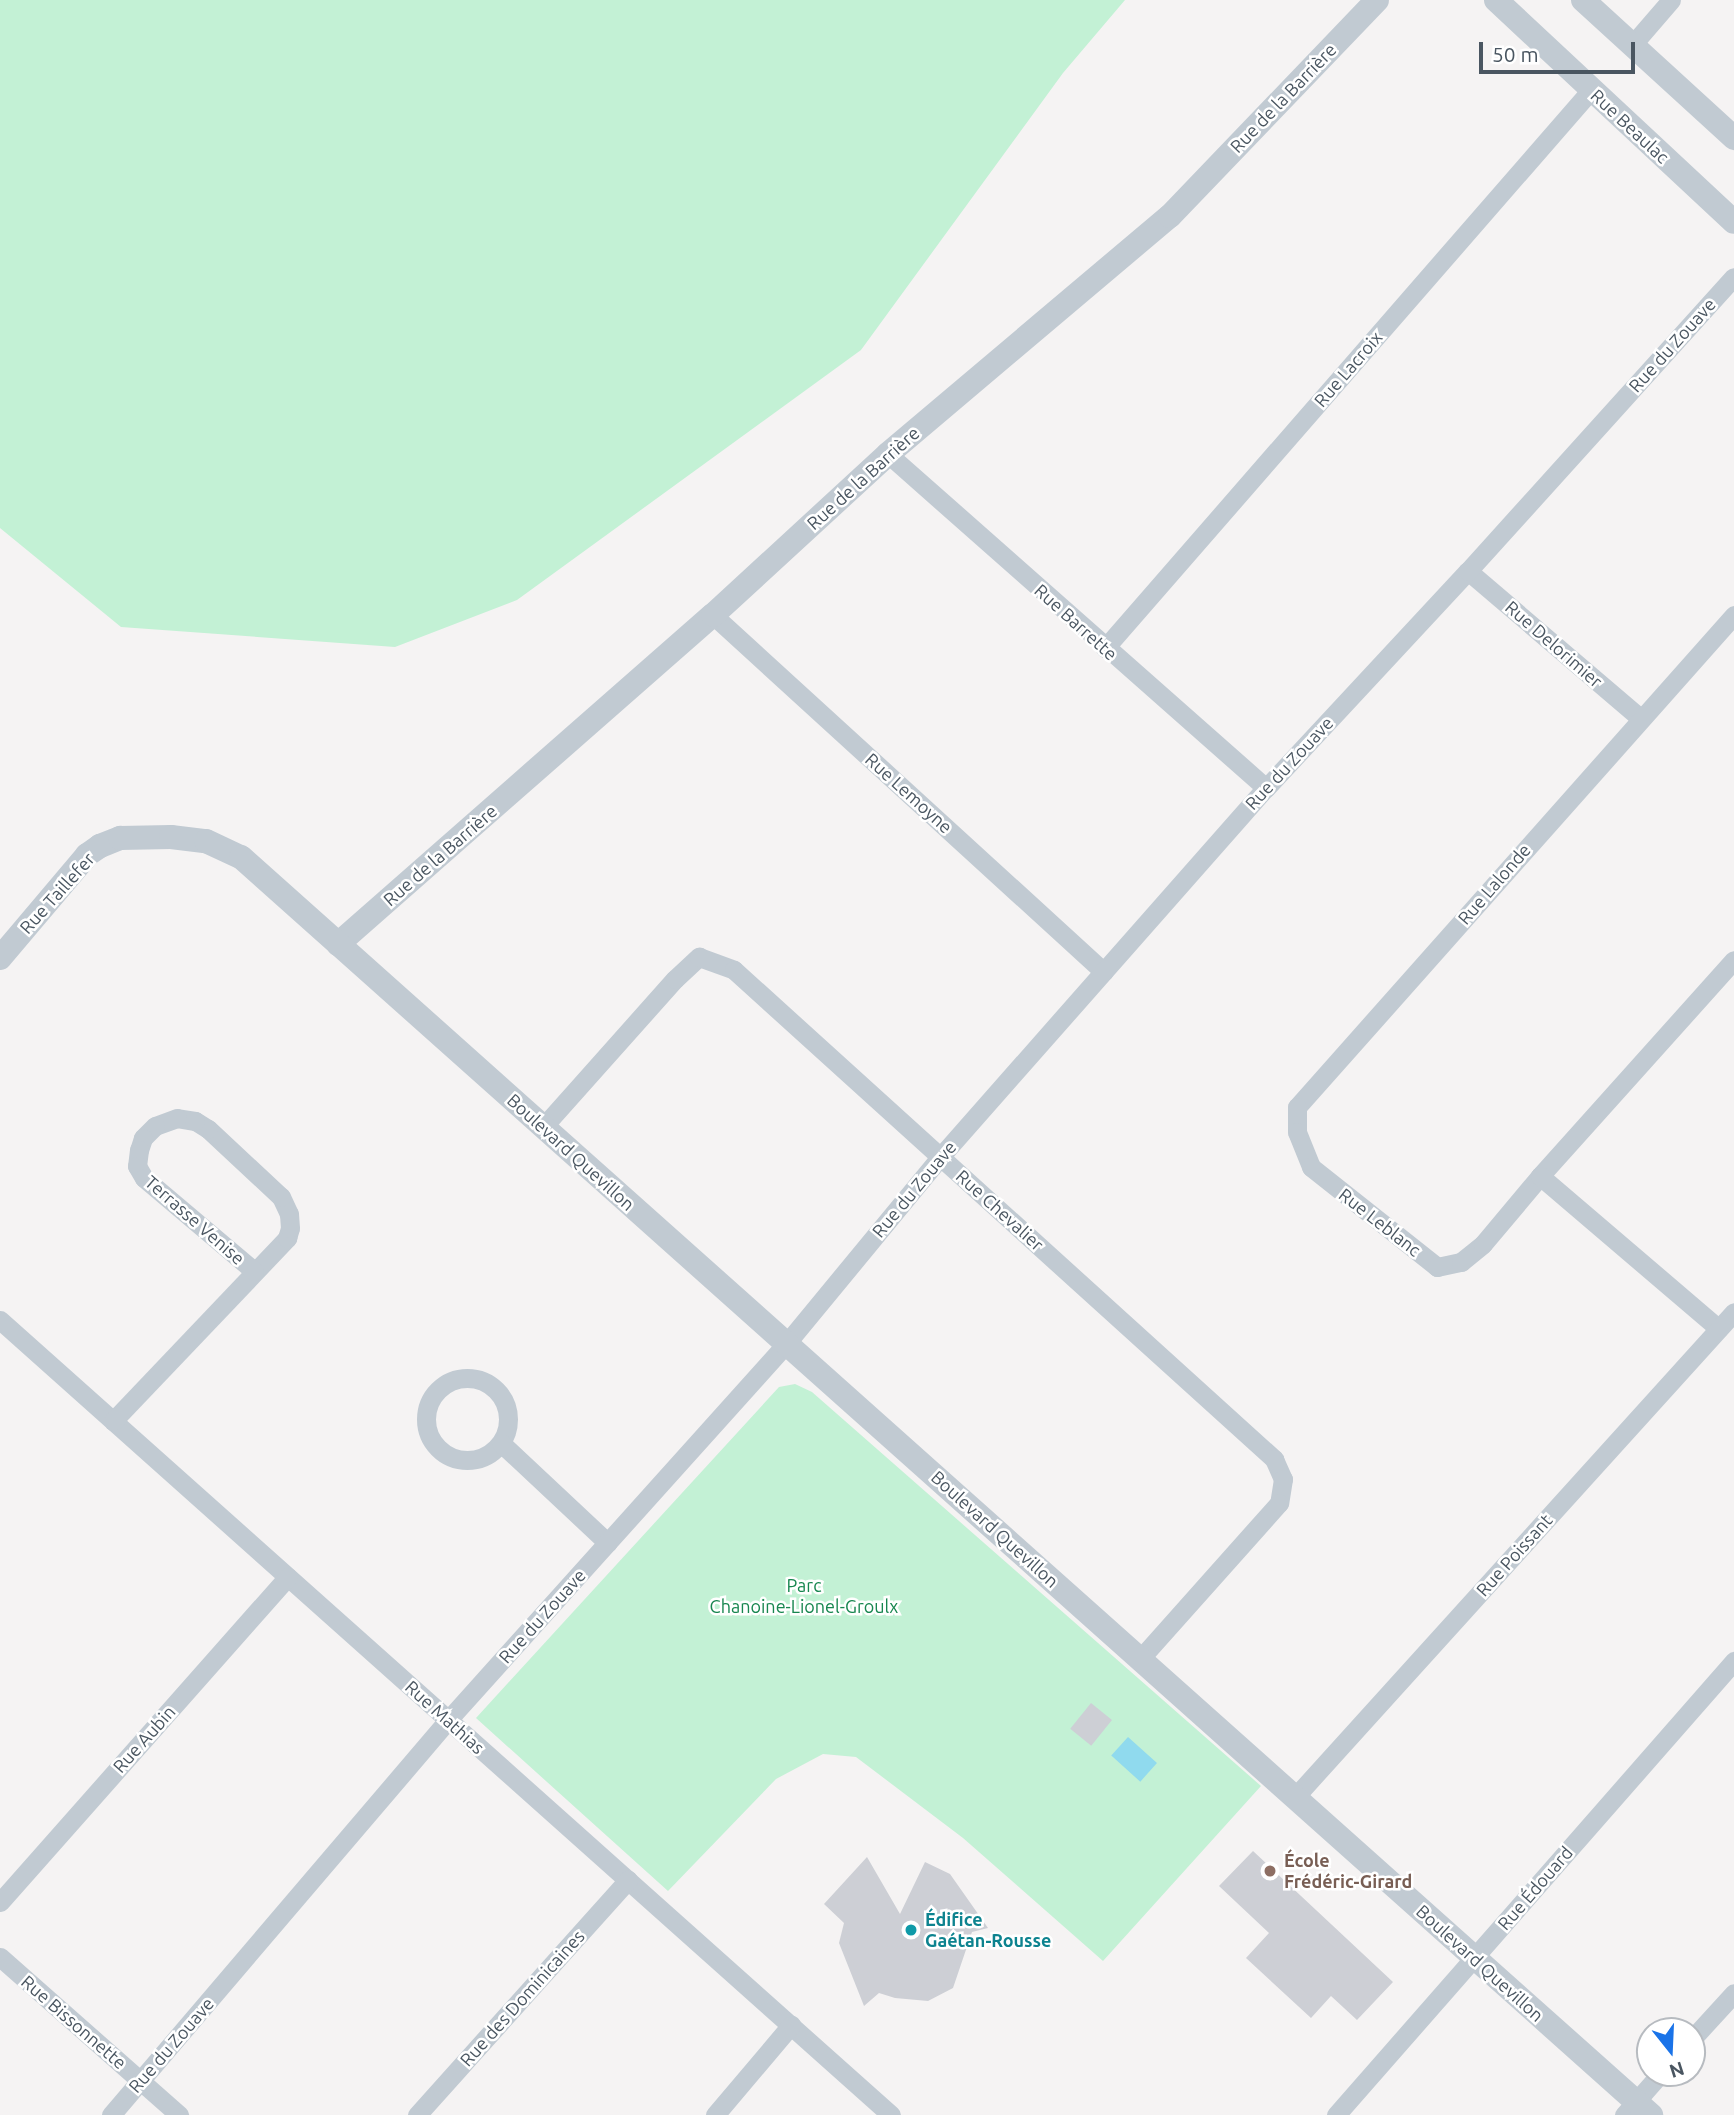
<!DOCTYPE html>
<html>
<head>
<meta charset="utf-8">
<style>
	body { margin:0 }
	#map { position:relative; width:1734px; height:2115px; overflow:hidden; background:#f5f3f3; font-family:Ubuntu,sans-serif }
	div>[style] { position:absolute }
	.green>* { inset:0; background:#c3f1d5 }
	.water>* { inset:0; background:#90daee; transform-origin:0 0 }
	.building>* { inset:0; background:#cdcfd5; transform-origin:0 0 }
	.minor>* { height:19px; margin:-9.5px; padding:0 9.5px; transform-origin:9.5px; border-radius:9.5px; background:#c1cad2 }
	.minor>.ring { margin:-9.5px; padding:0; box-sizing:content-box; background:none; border:19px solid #c1cad2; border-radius:50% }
	.tertiary>* { height:24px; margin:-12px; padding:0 12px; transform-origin:12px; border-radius:12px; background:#c1cad2 }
	.dots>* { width:19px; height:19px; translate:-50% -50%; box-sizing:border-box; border:4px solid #fff; border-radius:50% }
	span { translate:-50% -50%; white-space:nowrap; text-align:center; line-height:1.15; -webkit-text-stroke:5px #fff; paint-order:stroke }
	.street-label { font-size:18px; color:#4a5661 }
	.park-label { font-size:18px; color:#17864f }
	.education-label { font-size:18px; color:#785e54; font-weight:700 }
	.left { translate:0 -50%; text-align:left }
	.culture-label { font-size:18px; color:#0d838f; font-weight:700 }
	.north { position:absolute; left:1636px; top:2017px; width:70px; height:70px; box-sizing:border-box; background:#fff; border:2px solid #b7bbc0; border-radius:50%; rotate:162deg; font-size:19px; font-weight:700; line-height:28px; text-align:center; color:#4a5661 }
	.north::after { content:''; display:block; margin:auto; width:24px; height:32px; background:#1a73e8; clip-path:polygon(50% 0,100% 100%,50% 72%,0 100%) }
	.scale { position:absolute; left:1479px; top:42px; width:156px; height:32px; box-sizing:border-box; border:4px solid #4a5661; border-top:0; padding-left:9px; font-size:21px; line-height:24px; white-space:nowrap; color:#4a5661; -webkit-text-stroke:5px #fff; paint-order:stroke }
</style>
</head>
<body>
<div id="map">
	<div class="green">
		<i style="clip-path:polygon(0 0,1125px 0,1063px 73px,861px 350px,517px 600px,395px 647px,121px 627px,0 528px)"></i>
		<i style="clip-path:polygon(795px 1384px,812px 1392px,1261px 1786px,1103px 1961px,963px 1838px,856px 1757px,823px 1754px,776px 1779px,668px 1891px,476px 1718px,779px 1387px)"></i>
	</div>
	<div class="water">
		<i style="left:1128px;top:1737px;width:39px;height:25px;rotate:42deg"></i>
	</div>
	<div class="building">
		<i style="left:1091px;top:1703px;width:27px;height:33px;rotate:39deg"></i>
		<i style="clip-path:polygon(1253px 1851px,1393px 1982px,1357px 2020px,1331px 1996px,1311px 2018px,1246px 1958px,1269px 1933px,1219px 1886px)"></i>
		<i style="clip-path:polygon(867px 1857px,900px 1914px,925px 1862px,950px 1874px,988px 1928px,972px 1932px,953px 1988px,928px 2001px,895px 1998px,879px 1993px,864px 2006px,839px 1943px,844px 1923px,824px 1904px)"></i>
	</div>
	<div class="minor">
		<i style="left:1633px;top:44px;width:58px;rotate:-49.2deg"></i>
		<i style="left:888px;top:454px;width:504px;rotate:41.46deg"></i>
		<i style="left:1468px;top:571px;width:226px;rotate:40.5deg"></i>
		<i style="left:713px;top:615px;width:529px;rotate:42.4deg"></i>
		<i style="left:1734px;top:615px;width:658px;rotate:131.61deg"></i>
		<i style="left:1297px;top:1107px;width:25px;rotate:90deg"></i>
		<i style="left:1297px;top:1132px;width:38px;rotate:68deg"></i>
		<i style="left:1311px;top:1167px;width:161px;rotate:38.4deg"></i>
		<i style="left:1437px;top:1267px;width:25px;rotate:-12deg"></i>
		<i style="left:1461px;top:1262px;width:28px;rotate:-39deg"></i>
		<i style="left:1483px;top:1244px;width:89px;rotate:-50deg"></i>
		<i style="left:1540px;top:1176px;width:290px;rotate:-48.1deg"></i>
		<i style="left:1105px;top:648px;width:740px;rotate:-48.95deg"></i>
		<i style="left:543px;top:1127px;width:198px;rotate:-48.3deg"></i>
		<i style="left:675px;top:979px;width:33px;rotate:-43deg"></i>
		<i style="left:699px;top:957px;width:37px;rotate:20deg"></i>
		<i style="left:734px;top:970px;width:729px;rotate:42.16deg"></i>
		<i style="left:1274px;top:1459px;width:22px;rotate:66deg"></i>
		<i style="left:1283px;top:1479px;width:24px;rotate:99deg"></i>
		<i style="left:1279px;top:1503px;width:209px;rotate:131.7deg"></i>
		<i style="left:1540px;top:1176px;width:235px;rotate:40.5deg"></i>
		<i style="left:0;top:1320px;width:1194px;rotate:41.74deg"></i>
		<i class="ring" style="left:426px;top:1378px;width:63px;height:63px"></i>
		<i style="left:113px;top:1421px;width:253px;rotate:-46.4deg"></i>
		<i style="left:287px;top:1238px;width:10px;rotate:-73deg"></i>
		<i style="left:290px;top:1228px;width:14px;rotate:-94deg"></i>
		<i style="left:289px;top:1214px;width:19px;rotate:-115deg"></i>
		<i style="left:281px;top:1197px;width:100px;rotate:-137deg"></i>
		<i style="left:208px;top:1129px;width:15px;rotate:-148deg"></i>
		<i style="left:195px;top:1121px;width:18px;rotate:-171deg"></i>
		<i style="left:177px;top:1118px;width:23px;rotate:160deg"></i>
		<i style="left:155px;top:1126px;width:17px;rotate:135deg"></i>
		<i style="left:143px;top:1138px;width:13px;rotate:108deg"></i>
		<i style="left:139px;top:1150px;width:16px;rotate:97deg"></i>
		<i style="left:137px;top:1166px;width:14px;rotate:60deg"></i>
		<i style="left:144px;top:1178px;width:144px;rotate:40.2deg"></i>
		<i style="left:501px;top:1443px;width:146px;rotate:43.1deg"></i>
		<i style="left:1295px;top:1797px;width:654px;rotate:-47.85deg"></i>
		<i style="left:0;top:1902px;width:434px;rotate:-48.5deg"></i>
		<i style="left:0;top:1957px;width:239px;rotate:41.4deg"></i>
		<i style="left:1692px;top:2039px;width:62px;rotate:-47.6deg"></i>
		<i style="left:111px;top:2115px;width:519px;rotate:-49.53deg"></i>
		<i style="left:448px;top:1720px;width:506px;rotate:-48.05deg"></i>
		<i style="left:786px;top:1344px;width:244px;rotate:-50.5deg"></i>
		<i style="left:941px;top:1156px;width:491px;rotate:-48.6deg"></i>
		<i style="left:1266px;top:788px;width:296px;rotate:-47.1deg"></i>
		<i style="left:1468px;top:571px;width:396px;rotate:-47.9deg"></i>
		<i style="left:417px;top:2115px;width:316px;rotate:-48.1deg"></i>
		<i style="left:715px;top:2115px;width:118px;rotate:-49.8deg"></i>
		<i style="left:1336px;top:2115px;width:604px;rotate:-48.76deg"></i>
		<i style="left:1624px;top:2115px;width:56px;rotate:-48.6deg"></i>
	</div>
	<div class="tertiary">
		<i style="left:1496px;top:0;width:325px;rotate:43deg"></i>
		<i style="left:1583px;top:0;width:205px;rotate:42.4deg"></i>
		<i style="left:338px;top:944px;width:499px;rotate:-41.3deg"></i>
		<i style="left:713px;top:615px;width:238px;rotate:-42.6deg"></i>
		<i style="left:888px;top:454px;width:369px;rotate:-40.2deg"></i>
		<i style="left:1170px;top:216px;width:299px;rotate:-46.2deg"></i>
		<i style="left:0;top:958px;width:135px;rotate:-49.8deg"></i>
		<i style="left:87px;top:855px;width:16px;rotate:-35deg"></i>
		<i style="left:100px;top:846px;width:22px;rotate:-22deg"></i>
		<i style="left:120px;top:838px;width:51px;rotate:-1.1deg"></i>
		<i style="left:171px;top:837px;width:35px;rotate:7deg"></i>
		<i style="left:206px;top:841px;width:38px;rotate:25deg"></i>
		<i style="left:241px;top:857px;width:1890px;rotate:41.74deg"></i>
	</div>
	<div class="dots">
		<i style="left:1270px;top:1871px;background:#8d6e63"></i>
		<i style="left:911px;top:1930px;background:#0f9aa8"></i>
	</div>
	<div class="street-label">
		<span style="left:1283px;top:98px;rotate:-46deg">Rue de la Barrière</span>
		<span style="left:1630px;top:126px;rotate:43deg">Rue Beaulac</span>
		<span style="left:1672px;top:345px;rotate:-48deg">Rue du Zouave</span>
		<span style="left:1348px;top:369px;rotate:-49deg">Rue Lacroix</span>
		<span style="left:863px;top:478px;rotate:-42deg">Rue de la Barrière</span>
		<span style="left:1076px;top:622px;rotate:42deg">Rue Barrette</span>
		<span style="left:1554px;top:644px;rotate:41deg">Rue Delorimier</span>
		<span style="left:1289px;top:763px;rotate:-47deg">Rue du Zouave</span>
		<span style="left:909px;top:793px;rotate:42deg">Rue Lemoyne</span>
		<span style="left:440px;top:855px;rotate:-41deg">Rue de la Barrière</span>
		<span style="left:1494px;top:884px;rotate:-49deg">Rue Lalonde</span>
		<span style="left:57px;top:893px;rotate:-48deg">Rue Taillefer</span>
		<span style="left:571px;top:1152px;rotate:42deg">Boulevard Quevillon</span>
		<span style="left:914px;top:1189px;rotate:-50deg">Rue du Zouave</span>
		<span style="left:1000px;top:1210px;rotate:42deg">Rue Chevalier</span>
		<span style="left:195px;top:1220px;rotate:41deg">Terrasse Venise</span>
		<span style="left:1380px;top:1222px;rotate:38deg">Rue Leblanc</span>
		<span style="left:995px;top:1529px;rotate:42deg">Boulevard Quevillon</span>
		<span style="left:1514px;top:1555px;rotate:-48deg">Rue Poissant</span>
		<span style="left:542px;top:1616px;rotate:-48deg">Rue du Zouave</span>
		<span style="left:445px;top:1717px;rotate:42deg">Rue Mathias</span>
		<span style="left:144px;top:1739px;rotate:-48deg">Rue Aubin</span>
		<span style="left:1535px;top:1888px;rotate:-49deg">Rue Édouard</span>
		<span style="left:1480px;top:1963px;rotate:42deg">Boulevard Quevillon</span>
		<span style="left:522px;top:1998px;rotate:-48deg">Rue des Dominicaines</span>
		<span style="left:74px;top:2022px;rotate:41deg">Rue Bissonnette</span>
		<span style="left:171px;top:2045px;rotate:-49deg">Rue du Zouave</span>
	</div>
	<div class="park-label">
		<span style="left:804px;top:1596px">Parc<br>Chanoine-Lionel-Groulx</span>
	</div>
	<div class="education-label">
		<span class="left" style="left:1284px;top:1871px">École<br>Frédéric-Girard</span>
	</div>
	<div class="culture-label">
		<span class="left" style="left:925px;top:1930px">Édifice<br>Gaétan-Rousse</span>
	</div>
	<div class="north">N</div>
	<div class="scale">50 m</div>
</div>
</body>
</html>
